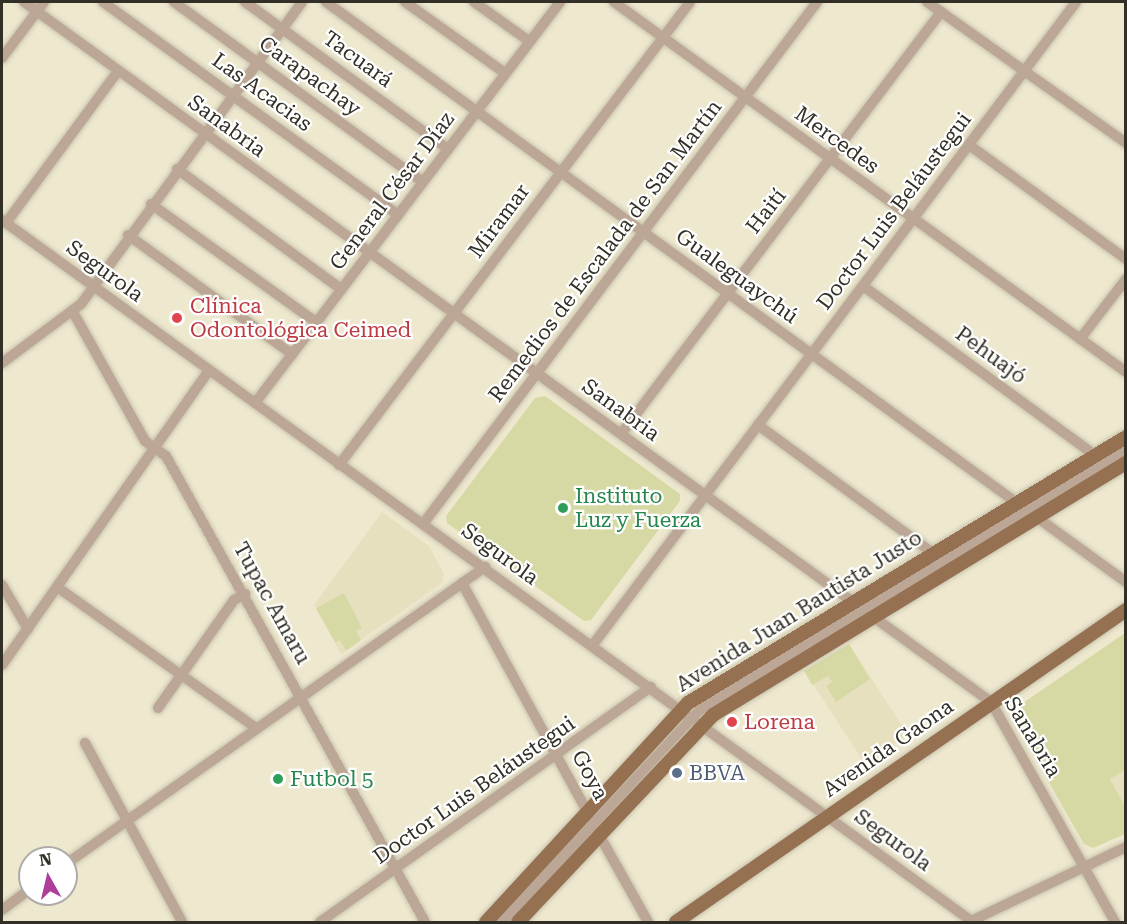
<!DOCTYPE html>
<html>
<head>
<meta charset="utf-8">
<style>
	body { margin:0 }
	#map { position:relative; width:1127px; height:924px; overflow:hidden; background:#eee8cf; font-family:"Roboto Serif",serif }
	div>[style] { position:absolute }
	.built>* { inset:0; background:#e7e0bf; transform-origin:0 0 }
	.green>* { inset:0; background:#d6d9a4 }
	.roads { filter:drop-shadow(0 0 2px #c8c3ad) drop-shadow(0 0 2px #c8c3ad) }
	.minor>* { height:10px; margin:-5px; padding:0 5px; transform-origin:5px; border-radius:5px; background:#bca796 }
	.major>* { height:14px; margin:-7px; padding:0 7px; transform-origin:7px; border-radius:7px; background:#957152 }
	.dots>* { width:16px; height:16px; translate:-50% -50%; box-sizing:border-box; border:3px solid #fff; border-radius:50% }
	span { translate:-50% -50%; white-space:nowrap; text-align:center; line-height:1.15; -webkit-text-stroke:4.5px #fff; paint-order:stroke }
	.street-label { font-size:21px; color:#323026 }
	.health-label { font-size:21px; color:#be3a42 }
	.left { translate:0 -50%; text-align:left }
	.leisure-label { font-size:21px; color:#27864d }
	.service-label { font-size:21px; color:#4e5e75 }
	.frame { position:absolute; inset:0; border:3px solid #323026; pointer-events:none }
	.north { position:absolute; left:18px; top:846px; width:60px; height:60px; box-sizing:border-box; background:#fff; border:2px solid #adaca8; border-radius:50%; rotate:352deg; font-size:16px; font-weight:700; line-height:24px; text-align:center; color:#323026 }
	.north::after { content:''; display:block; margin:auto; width:21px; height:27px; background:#af3e9a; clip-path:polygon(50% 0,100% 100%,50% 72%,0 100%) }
</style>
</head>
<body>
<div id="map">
	<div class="built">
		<i style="clip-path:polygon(382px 512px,429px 546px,444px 574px,442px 583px,341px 654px,314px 605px)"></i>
		<i style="left:849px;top:644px;width:109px;height:52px;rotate:57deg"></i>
		<i style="clip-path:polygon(1125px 770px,1125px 806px,1110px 779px)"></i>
	</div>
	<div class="green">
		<i style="clip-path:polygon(545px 396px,680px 494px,680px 501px,591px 620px,584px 621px,447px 523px,446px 516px,535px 398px)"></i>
		<i style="clip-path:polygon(344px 593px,362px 628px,356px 631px,361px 640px,346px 651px,340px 640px,335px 642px,316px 608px)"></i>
		<i style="clip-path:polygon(1125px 633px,1125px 770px,1110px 779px,1125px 806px,1125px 834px,1093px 848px,1084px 844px,1013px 719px,1020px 705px)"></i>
		<i style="clip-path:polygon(849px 644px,870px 679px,836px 702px,826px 686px,832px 682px,828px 676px,812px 685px,804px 671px)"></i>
	</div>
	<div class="roads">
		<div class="minor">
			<i style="left:24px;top:2px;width:1194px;rotate:35.9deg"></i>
			<i style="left:991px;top:702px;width:253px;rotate:60.6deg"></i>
			<i style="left:103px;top:2px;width:364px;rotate:35.8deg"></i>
			<i style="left:174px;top:2px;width:307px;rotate:35.9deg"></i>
			<i style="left:245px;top:2px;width:251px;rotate:35.9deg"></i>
			<i style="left:326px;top:2px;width:988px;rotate:35.94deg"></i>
			<i style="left:405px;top:2px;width:123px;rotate:35.4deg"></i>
			<i style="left:474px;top:2px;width:67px;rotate:35.3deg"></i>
			<i style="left:614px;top:2px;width:632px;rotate:35.85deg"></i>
			<i style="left:927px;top:2px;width:244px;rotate:35.3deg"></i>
			<i style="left:2px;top:58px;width:70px;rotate:-53.1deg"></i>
			<i style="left:969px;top:145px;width:194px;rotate:36deg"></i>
			<i style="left:177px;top:169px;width:203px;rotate:36.2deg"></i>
			<i style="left:151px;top:204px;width:203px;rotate:35.6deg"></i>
			<i style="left:2px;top:220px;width:1198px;rotate:35.87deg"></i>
			<i style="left:6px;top:223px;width:189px;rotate:-53.6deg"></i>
			<i style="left:128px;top:235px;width:203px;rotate:36deg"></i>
			<i style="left:863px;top:286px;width:287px;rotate:36.1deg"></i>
			<i style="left:73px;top:312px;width:148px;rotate:60.8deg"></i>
			<i style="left:145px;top:441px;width:26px;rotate:36deg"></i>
			<i style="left:166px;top:456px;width:533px;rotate:60.93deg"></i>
			<i style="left:1080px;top:339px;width:76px;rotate:-52.5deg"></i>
			<i style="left:2px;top:363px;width:99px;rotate:-36.8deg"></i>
			<i style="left:81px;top:304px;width:374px;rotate:-53.8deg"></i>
			<i style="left:255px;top:403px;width:504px;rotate:-52.74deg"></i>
			<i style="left:758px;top:425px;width:217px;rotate:36.2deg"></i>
			<i style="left:621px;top:434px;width:530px;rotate:-52.83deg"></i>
			<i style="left:339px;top:465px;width:581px;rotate:-52.83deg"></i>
			<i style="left:423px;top:524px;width:654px;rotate:-52.95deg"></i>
			<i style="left:462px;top:583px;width:267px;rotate:61.3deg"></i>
			<i style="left:2px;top:585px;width:51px;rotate:59.4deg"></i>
			<i style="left:57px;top:587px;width:244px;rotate:35.3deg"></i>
			<i style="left:592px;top:646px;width:806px;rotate:-53.07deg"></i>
			<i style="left:2px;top:665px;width:360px;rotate:-54.9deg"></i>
			<i style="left:158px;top:708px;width:132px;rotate:-54.9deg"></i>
			<i style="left:234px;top:600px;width:13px;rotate:-29deg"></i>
			<i style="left:85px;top:743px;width:204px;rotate:61.5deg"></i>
			<i style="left:597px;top:831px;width:104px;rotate:60.7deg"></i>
			<i style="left:66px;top:864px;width:514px;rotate:-35.33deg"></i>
			<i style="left:2px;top:910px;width:35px;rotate:-37deg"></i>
			<i style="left:320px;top:922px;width:406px;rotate:-35.4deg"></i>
			<i style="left:502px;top:922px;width:290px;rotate:-47deg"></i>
			<i style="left:700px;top:710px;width:500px;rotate:-31.5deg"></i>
			<i style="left:969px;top:922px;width:174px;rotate:-25.5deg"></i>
		</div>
		<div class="major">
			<i style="left:486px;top:922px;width:298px;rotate:-47.3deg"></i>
			<i style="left:688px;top:703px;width:512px;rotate:-31.27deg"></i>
			<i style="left:518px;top:922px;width:284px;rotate:-46.7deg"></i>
			<i style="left:713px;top:715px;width:484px;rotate:-31.4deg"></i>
			<i style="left:676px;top:922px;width:548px;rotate:-34.73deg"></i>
		</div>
	</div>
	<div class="dots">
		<i style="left:177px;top:318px;background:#e0444e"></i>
		<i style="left:563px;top:508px;background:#2e9e5b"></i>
		<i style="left:732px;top:722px;background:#e0444e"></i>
		<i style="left:677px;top:773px;background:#5c6f8a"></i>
		<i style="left:278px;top:779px;background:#2e9e5b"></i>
	</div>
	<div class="street-label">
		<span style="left:358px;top:59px;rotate:36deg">Tacuará</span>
		<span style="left:310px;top:76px;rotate:36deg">Carapachay</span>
		<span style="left:262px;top:92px;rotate:36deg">Las Acacias</span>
		<span style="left:227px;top:126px;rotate:36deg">Sanabria</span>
		<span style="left:837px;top:140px;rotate:36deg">Mercedes</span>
		<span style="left:392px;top:191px;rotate:-53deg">General César Díaz</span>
		<span style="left:766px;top:211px;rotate:-52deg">Haití</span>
		<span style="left:894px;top:211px;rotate:-53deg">Doctor Luis Beláustegui</span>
		<span style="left:499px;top:221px;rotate:-53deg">Miramar</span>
		<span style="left:605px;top:251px;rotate:-53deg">Remedios de Escalada de San Martín</span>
		<span style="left:105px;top:271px;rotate:36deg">Segurola</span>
		<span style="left:737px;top:276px;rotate:36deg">Gualeguaychú</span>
		<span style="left:991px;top:355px;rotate:36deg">Pehuajó</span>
		<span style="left:621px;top:410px;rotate:36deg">Sanabria</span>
		<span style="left:500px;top:554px;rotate:36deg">Segurola</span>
		<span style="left:272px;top:603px;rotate:61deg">Tupac Amaru</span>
		<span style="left:799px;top:611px;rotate:-32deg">Avenida Juan Bautista Justo</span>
		<span style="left:1033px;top:737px;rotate:59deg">Sanabria</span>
		<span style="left:888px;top:748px;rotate:-35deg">Avenida Gaona</span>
		<span style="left:590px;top:775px;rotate:62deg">Goya</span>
		<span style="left:474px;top:790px;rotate:-35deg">Doctor Luis Beláustegui</span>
		<span style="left:893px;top:840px;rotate:36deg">Segurola</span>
	</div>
	<div class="health-label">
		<span class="left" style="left:190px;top:318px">Clínica<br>Odontológica Ceimed</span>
		<span class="left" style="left:744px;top:722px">Lorena</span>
	</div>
	<div class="leisure-label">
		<span class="left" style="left:575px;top:508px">Instituto<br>Luz y Fuerza</span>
		<span class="left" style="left:290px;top:779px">Futbol 5</span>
	</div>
	<div class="service-label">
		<span class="left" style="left:689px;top:773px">BBVA</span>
	</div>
	<div class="frame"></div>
	<div class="north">N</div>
</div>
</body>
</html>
